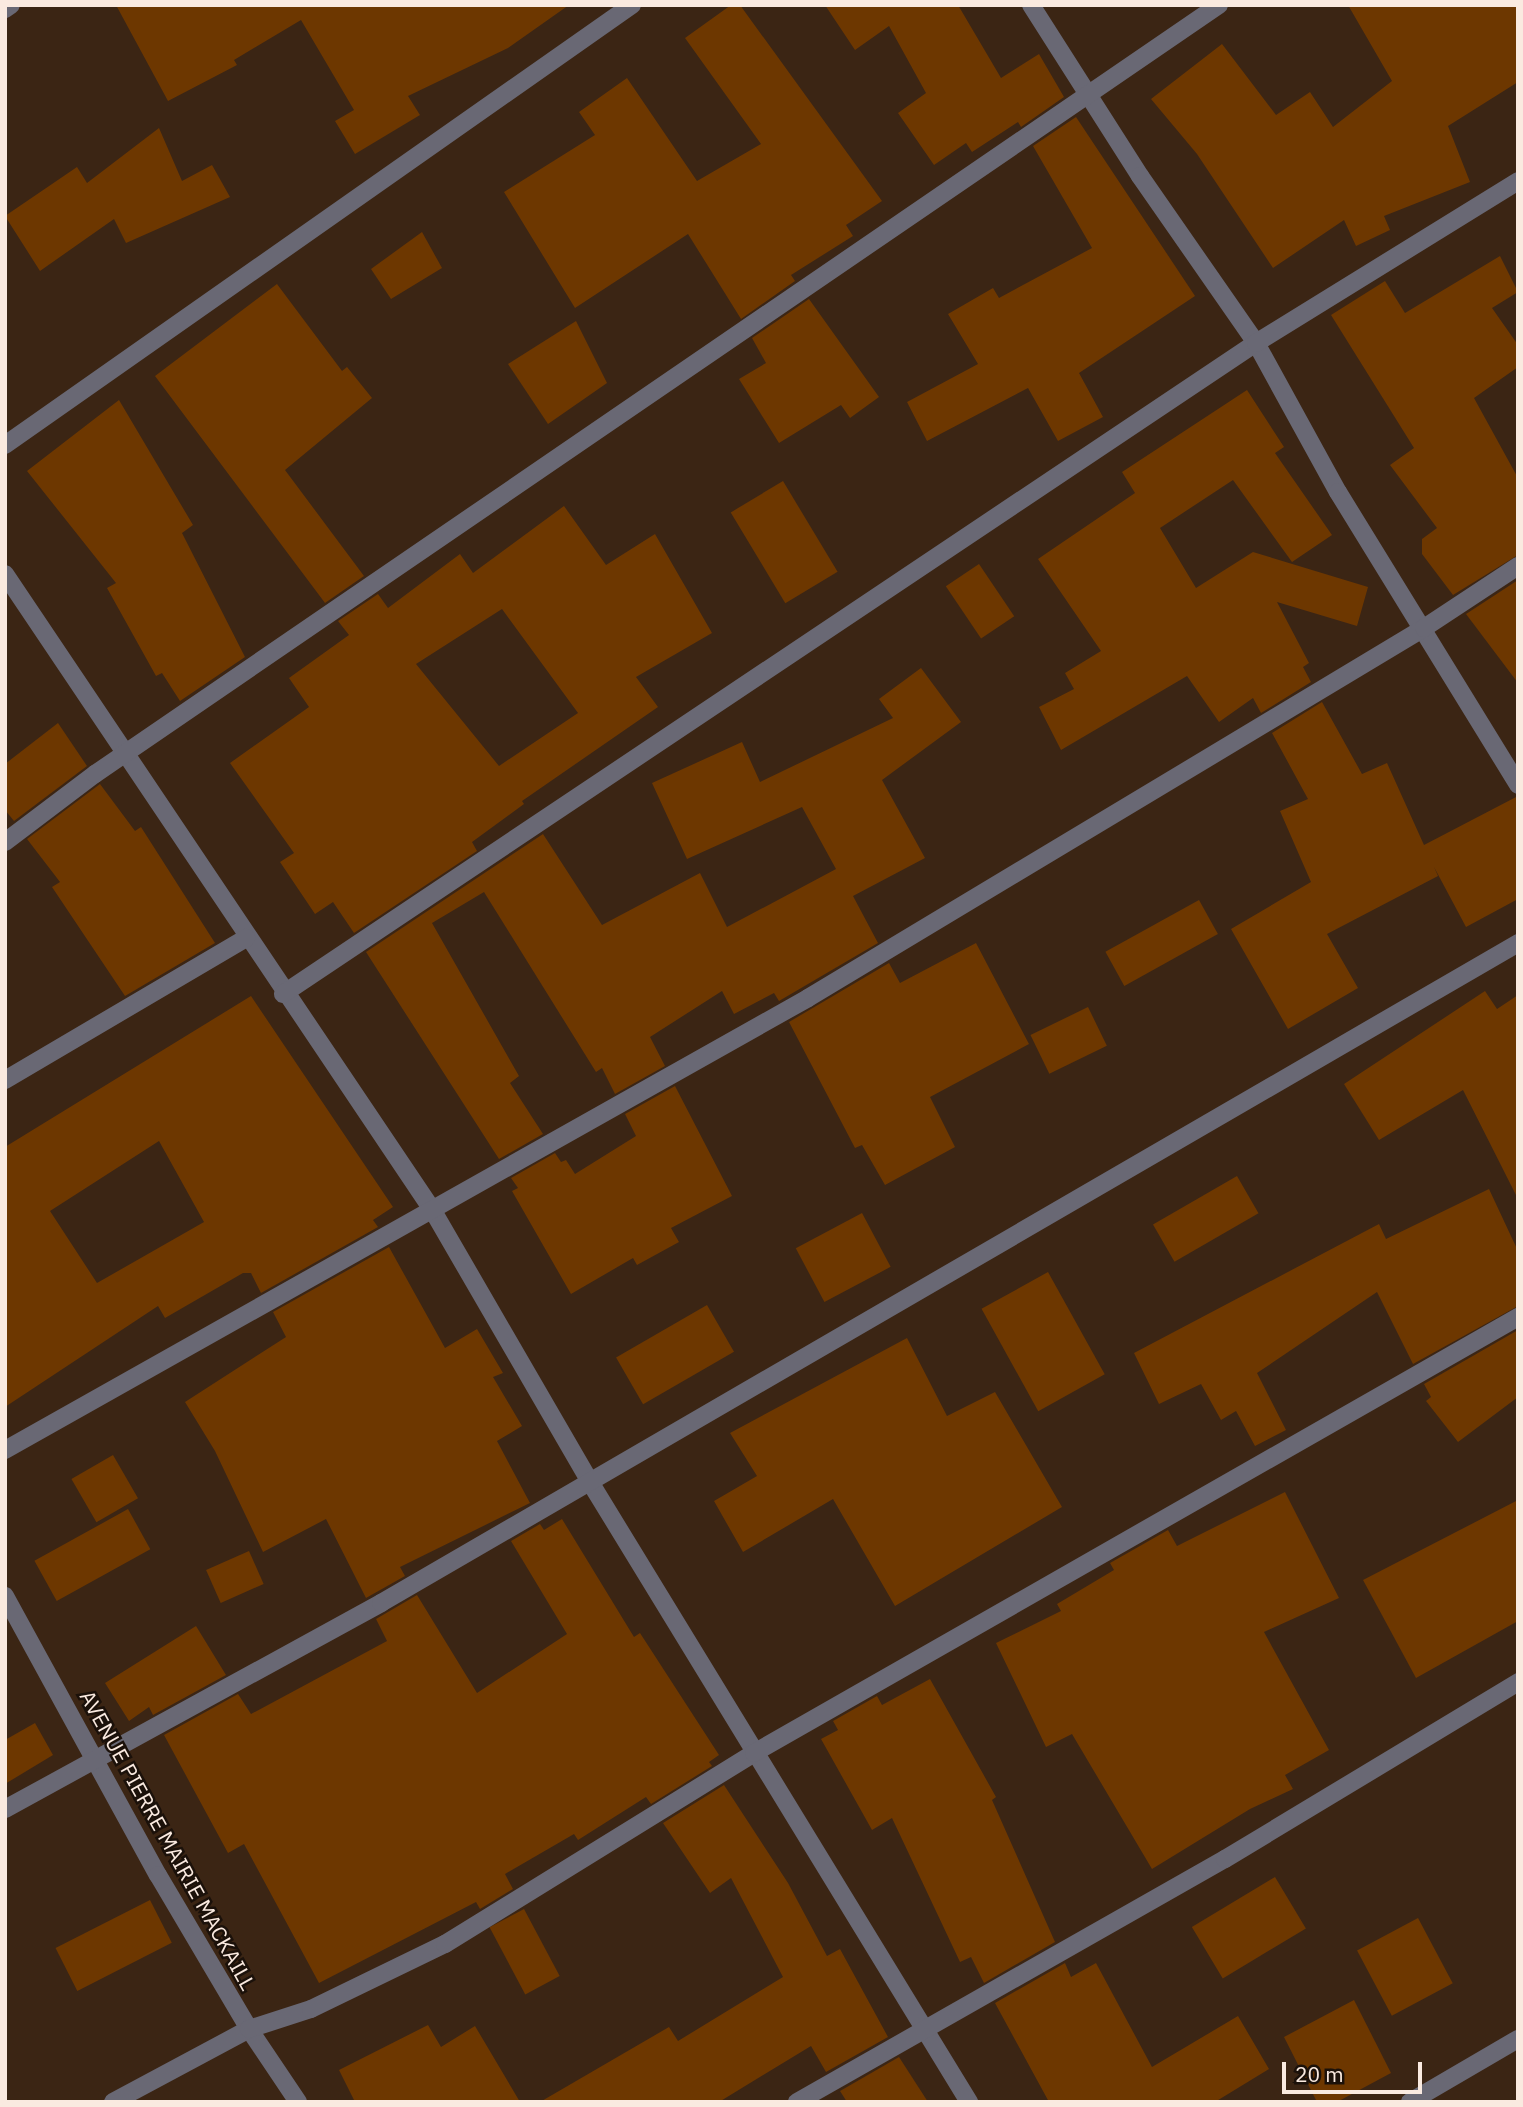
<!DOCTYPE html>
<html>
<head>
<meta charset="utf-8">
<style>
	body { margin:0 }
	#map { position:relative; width:1523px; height:2107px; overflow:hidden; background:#3b2514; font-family:"IBM Plex Sans",sans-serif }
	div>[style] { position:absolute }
	.building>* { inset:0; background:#6d3700; transform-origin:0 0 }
	.minor>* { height:18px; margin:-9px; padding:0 9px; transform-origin:9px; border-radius:9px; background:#696874 }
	span { translate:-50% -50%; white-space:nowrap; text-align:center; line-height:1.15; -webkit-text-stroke:5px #1b110a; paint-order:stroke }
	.street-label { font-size:21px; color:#faeae0 }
	.frame { position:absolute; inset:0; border:7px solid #faeae0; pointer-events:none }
	.scale { position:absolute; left:1282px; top:2062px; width:140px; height:32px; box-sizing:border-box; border:4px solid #faeae0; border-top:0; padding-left:9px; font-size:21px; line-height:24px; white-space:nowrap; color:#faeae0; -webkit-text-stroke:5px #1b110a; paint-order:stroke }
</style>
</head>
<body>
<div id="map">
	<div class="building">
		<i style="clip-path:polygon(116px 5px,569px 5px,508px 48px,408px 96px,420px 115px,355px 154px,335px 121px,354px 110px,301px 20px,234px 60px,237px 65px,168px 101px)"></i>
		<i style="clip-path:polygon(731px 5px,740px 5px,882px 201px,846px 225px,853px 236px,791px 275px,795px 281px,741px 319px,688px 234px,575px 308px,504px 192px,595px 135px,579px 112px,627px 78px,697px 181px,761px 144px,685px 38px)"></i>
		<i style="clip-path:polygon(825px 5px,958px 5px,1001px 78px,1039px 54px,1064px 97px,1021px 127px,1018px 122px,972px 152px,966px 143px,934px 165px,898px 113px,926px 93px,889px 26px,855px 50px)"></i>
		<i style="clip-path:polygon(1348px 5px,1518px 5px,1518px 82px,1448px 126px,1470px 182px,1384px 216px,1390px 230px,1356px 246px,1344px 220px,1273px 268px,1197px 154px,1151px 99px,1222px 44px,1276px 115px,1310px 92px,1333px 127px,1392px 81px)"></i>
		<i style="clip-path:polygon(1076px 117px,1195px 296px,1079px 373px,1103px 417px,1058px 441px,1028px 388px,927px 441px,907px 402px,978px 364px,948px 314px,993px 288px,999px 298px,1092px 248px,1033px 146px)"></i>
		<i style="clip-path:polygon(159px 128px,182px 181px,212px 165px,230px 197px,126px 243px,114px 219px,40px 271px,5px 216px,77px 167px,87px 183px)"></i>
		<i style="clip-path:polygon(422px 232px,442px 268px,391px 299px,371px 269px)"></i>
		<i style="clip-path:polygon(1500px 256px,1518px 292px,1492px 308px,1518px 345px,1518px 367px,1474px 398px,1518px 478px,1518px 555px,1453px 595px,1422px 554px,1422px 539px,1437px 528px,1390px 465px,1414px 448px,1331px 315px,1385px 281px,1405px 313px)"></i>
		<i style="clip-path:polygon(277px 284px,342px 371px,347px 367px,372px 398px,285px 470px,364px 576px,325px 603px,155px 376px)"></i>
		<i style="clip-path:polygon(809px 299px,879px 397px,850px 418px,841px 405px,779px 443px,739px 379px,766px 363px,752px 338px)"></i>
		<i style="clip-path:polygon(576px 321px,607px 383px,548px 424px,508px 364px)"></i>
		<i style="clip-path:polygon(1247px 390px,1284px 447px,1275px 453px,1332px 535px,1292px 562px,1233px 480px,1160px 528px,1196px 588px,1253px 552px,1368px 587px,1357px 626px,1277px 602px,1309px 663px,1303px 667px,1311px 682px,1261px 713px,1253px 698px,1219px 722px,1187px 676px,1061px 750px,1039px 707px,1074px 689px,1065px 673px,1101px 651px,1038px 559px,1135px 493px,1122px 472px)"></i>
		<i style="clip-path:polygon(119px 400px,193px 525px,182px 533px,245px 657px,180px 701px,162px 673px,156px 676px,107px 588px,116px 583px,27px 471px)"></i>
		<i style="left:783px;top:481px;width:106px;height:61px;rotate:59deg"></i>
		<i style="clip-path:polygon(evenodd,564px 506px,606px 565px,655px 534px,712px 633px,636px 677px,658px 707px,522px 801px,524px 804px,472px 842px,477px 851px,354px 933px,333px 902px,315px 914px,280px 862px,294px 853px,230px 763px,309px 707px,289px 678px,349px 635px,338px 621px,378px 594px,388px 608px,460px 554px,473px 573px,564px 506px,502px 609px,578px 713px,499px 766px,416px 664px,502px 609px)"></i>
		<i style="left:979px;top:564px;width:63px;height:40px;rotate:56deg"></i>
		<i style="clip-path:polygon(1518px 580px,1518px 683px,1466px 614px)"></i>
		<i style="clip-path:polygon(921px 668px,961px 722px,882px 780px,925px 858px,853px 896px,878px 943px,779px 1001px,774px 993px,734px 1014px,722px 991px,650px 1037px,665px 1066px,615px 1094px,602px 1068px,596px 1072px,484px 892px,432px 923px,519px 1076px,510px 1083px,543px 1134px,499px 1159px,366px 952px,543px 834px,602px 925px,700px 873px,727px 927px,836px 869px,802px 807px,687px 859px,652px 783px,742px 742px,760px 782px,893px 718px,879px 699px)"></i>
		<i style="clip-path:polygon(1322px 702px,1362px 774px,1387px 763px,1424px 845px,1518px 796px,1518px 899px,1466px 927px,1434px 867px,1438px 876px,1327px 934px,1358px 988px,1288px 1029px,1231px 929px,1311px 882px,1280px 811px,1308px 799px,1272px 733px)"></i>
		<i style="clip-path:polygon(58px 723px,87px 766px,14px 821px,5px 810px,5px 764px)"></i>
		<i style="clip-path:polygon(100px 784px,135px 831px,141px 827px,215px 943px,125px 996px,52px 887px,60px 882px,27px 839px)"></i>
		<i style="left:1199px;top:900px;width:39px;height:107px;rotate:61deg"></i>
		<i style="clip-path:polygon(976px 943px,1029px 1044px,930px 1097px,955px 1147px,885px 1185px,862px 1145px,855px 1148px,789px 1022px,889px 963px,900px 983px)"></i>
		<i style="clip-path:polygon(1485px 991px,1497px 1009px,1518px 995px,1518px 1199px,1463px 1090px,1379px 1140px,1344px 1084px)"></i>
		<i style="clip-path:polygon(evenodd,251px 996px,393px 1207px,373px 1220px,378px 1227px,261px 1293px,251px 1273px,243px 1273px,165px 1318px,158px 1306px,5px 1407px,5px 1147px,251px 996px,159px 1141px,204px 1222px,97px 1283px,50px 1211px,159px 1141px)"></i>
		<i style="left:1088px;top:1007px;width:43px;height:64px;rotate:64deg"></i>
		<i style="clip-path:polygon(675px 1086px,732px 1196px,671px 1228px,679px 1242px,637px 1265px,633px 1258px,571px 1294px,512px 1191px,518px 1188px,511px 1178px,555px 1153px,561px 1162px,566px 1160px,575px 1174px,636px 1136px,625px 1114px)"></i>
		<i style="left:1237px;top:1176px;width:43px;height:97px;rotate:60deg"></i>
		<i style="clip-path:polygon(1489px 1189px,1518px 1251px,1518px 1306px,1413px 1364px,1377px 1292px,1257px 1373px,1286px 1430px,1255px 1446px,1236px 1411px,1221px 1420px,1201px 1384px,1159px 1404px,1134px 1353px,1379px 1224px,1386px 1239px)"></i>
		<i style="left:862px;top:1213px;width:61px;height:75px;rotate:62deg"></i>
		<i style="clip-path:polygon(389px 1247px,445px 1348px,477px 1329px,503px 1373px,493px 1377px,522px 1426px,497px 1441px,530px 1503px,400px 1567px,405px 1576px,366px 1598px,326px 1519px,263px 1552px,215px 1451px,185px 1402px,286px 1337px,273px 1312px)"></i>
		<i style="left:1048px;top:1272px;width:117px;height:76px;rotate:61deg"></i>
		<i style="left:707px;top:1305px;width:54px;height:105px;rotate:60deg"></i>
		<i style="clip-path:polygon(1518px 1330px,1518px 1397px,1458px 1442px,1426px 1401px,1431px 1397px,1424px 1384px)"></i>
		<i style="clip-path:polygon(907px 1338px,947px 1416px,995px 1392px,1062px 1507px,895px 1606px,833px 1499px,743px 1552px,714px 1501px,757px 1476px,730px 1433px)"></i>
		<i style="left:113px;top:1455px;width:50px;height:48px;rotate:60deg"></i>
		<i style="clip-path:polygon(1285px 1492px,1339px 1598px,1264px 1632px,1329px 1750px,1285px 1775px,1293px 1789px,1250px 1809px,1152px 1869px,1072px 1734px,1046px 1747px,996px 1643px,1061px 1611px,1057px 1604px,1114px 1570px,1110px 1563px,1168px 1530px,1177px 1546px)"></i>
		<i style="clip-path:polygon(1518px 1500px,1518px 1621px,1416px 1678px,1363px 1580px)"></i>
		<i style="left:128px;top:1509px;width:46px;height:107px;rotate:61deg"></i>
		<i style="clip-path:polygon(562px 1519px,634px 1637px,640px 1633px,719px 1755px,709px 1762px,712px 1766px,651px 1804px,646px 1797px,578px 1840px,574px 1834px,505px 1874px,513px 1889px,480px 1909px,476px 1902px,319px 1983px,244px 1844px,228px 1853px,164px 1735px,238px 1694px,251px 1714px,387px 1641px,376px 1619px,417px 1595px,477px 1693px,567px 1634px,511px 1541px,540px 1524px,544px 1530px)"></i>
		<i style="left:249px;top:1551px;width:36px;height:47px;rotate:66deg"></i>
		<i style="clip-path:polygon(196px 1626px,226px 1675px,153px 1715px,149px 1707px,129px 1721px,105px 1683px)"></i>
		<i style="clip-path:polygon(930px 1679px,996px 1797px,992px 1800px,1055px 1942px,984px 1983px,971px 1957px,960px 1962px,892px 1818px,872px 1830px,821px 1739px,838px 1730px,833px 1721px,877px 1696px,882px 1705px)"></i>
		<i style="clip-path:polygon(35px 1723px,53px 1755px,5px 1784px,5px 1740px)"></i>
		<i style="clip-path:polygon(724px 1785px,788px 1883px,827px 1956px,840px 1949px,888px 2037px,826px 2072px,811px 2046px,719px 2102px,540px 2102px,669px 2027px,678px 2041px,783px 1977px,731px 1878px,710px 1893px,663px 1823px)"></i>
		<i style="left:1275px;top:1877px;width:60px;height:97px;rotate:59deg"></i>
		<i style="left:150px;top:1900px;width:48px;height:106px;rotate:63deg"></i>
		<i style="left:524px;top:1909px;width:76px;height:39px;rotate:62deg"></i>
		<i style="left:1418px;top:1918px;width:74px;height:69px;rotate:62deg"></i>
		<i style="clip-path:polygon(1065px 1963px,1071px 1977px,1096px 1963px,1152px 2067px,1238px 2016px,1269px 2069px,1215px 2102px,1049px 2102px,995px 2003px)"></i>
		<i style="clip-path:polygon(1354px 2000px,1391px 2073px,1337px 2102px,1317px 2102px,1284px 2037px)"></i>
		<i style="clip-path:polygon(428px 2025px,441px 2047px,475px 2026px,520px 2102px,355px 2102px,339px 2070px)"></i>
		<i style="clip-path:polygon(899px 2057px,928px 2102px,847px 2102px,840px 2091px)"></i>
	</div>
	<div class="minor">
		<i style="left:1031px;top:5px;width:203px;rotate:57.5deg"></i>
		<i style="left:1140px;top:176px;width:203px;rotate:55.2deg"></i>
		<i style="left:1256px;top:343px;width:170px;rotate:61.2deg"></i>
		<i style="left:1338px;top:492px;width:344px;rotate:58.4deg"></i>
		<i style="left:5px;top:9px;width:7px;rotate:-34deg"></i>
		<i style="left:5px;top:445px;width:766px;rotate:-35.06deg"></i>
		<i style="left:5px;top:574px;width:767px;rotate:56.1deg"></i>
		<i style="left:433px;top:1211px;width:313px;rotate:59.9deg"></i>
		<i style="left:590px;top:1482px;width:727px;rotate:58.56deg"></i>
		<i style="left:5px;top:842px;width:113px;rotate:-37.1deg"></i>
		<i style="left:95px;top:774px;width:1362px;rotate:-34.38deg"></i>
		<i style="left:283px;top:994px;width:1171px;rotate:-33.79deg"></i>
		<i style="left:1256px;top:343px;width:308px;rotate:-31.7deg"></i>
		<i style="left:5px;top:1080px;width:280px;rotate:-30.5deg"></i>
		<i style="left:5px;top:1450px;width:921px;rotate:-29.37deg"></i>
		<i style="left:808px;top:998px;width:719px;rotate:-30.99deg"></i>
		<i style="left:1424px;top:628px;width:113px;rotate:-33.4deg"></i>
		<i style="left:5px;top:1596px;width:318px;rotate:61.3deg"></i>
		<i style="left:158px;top:1875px;width:179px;rotate:59.4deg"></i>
		<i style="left:249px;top:2029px;width:88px;rotate:56.1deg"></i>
		<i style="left:5px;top:1809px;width:429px;rotate:-28.7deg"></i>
		<i style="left:381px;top:1603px;width:1315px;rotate:-30.13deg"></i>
		<i style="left:113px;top:2102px;width:154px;rotate:-28.2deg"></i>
		<i style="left:249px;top:2029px;width:65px;rotate:-17.9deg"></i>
		<i style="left:311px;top:2009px;width:149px;rotate:-25.9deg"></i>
		<i style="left:445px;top:1944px;width:363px;rotate:-31.7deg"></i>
		<i style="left:754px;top:1753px;width:880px;rotate:-29.71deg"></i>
		<i style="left:797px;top:2102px;width:492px;rotate:-29.6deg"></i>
		<i style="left:1225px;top:1859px;width:342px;rotate:-31.1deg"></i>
		<i style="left:1410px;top:2102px;width:125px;rotate:-30.3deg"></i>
	</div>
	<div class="street-label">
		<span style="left:168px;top:1840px;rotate:61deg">AVENUE PIERRE MAIRIE MACKAILL</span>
	</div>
	<div class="frame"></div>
	<div class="scale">20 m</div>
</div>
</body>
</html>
